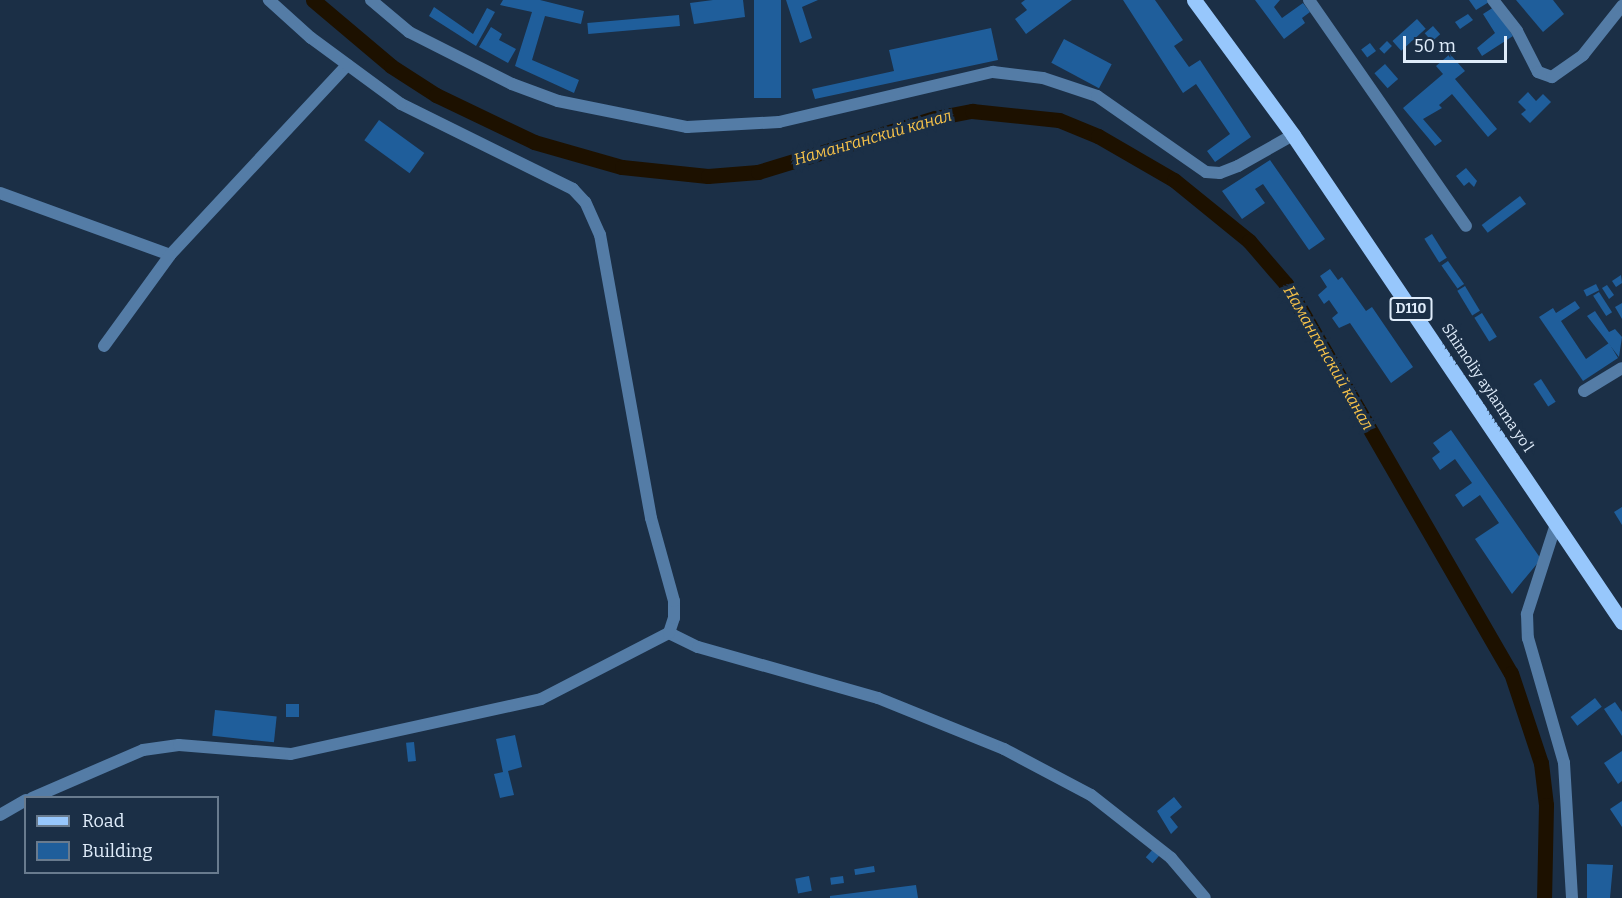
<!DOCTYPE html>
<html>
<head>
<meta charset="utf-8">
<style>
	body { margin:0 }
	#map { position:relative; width:1622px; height:898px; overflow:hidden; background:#1b2f46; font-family:Bitter,serif }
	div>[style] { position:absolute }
	.canal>* { height:15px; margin:-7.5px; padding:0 7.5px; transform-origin:7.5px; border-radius:7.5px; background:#1d1100 }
	.building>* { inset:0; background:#1f5e9b; transform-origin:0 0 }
	.street>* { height:12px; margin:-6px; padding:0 6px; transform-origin:6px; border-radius:6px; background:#547ca6 }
	.primary>* { height:15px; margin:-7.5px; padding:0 7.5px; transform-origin:7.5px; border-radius:7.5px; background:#97c7fc }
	span { translate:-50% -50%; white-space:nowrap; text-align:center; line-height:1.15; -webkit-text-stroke:6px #1b2f46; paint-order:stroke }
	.shield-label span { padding:2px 4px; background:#1b2f46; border:2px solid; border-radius:4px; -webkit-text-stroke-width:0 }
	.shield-label { font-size:14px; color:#dfecfa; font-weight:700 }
	.street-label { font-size:15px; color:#dfecfa }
	.water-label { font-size:16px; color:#f9c44a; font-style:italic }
	.legend { position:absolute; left:24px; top:796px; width:195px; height:78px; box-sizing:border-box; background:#1b2f46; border:2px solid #697b8e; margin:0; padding:8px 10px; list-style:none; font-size:18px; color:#dfecfa }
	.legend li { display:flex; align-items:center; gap:12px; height:30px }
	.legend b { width:30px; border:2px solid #697b8e }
	.scale { position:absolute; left:1403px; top:36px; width:104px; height:27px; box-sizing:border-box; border:3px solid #dfecfa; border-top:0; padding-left:8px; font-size:18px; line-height:21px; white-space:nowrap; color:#dfecfa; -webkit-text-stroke:4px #1b2f46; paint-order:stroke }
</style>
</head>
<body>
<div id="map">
	<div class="canal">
		<i style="left:313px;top:0;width:102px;rotate:40.2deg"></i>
		<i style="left:391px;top:66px;width:54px;rotate:32.8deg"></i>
		<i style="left:436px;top:95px;width:109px;rotate:25.6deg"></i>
		<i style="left:534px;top:142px;width:91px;rotate:15.9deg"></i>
		<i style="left:622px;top:167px;width:86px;rotate:6deg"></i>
		<i style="left:708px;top:176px;width:50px;rotate:-4.6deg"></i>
		<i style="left:758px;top:172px;width:185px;rotate:-17deg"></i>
		<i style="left:935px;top:118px;width:38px;rotate:-11deg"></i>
		<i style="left:972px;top:111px;width:87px;rotate:5.9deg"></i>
		<i style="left:1059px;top:120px;width:42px;rotate:22.3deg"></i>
		<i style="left:1098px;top:136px;width:88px;rotate:30.1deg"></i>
		<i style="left:1174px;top:180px;width:97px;rotate:39.1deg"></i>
		<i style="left:1249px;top:241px;width:57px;rotate:49.3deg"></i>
		<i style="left:1286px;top:284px;width:449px;rotate:60deg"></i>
		<i style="left:1511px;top:673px;width:95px;rotate:71.6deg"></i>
		<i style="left:1541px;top:763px;width:42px;rotate:83.2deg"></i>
		<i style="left:1546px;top:805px;width:93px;rotate:91.2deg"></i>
	</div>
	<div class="building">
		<i style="clip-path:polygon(503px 0,540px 0,584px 11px,581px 24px,545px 16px,532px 60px,579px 80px,574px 93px,515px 66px,532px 12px,500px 5px)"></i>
		<i style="clip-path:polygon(713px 0,743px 0,745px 17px,694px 24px,690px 3px)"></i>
		<i style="left:754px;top:0;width:27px;height:98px"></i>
		<i style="clip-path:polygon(786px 0,818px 0,802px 7px,812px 38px,800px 43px)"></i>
		<i style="clip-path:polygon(1025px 0,1072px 0,1026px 34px,1015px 19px,1027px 10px,1021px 3px)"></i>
		<i style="clip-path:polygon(1123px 0,1155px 0,1183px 40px,1174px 46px,1189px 67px,1200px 60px,1251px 137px,1215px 162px,1207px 151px,1230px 134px,1196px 84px,1183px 93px)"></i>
		<i style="clip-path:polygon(1255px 0,1280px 0,1274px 7px,1282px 18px,1303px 3px,1310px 12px,1302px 18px,1305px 23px,1284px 39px)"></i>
		<i style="clip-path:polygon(1469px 0,1488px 0,1489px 2px,1476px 10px)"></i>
		<i style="clip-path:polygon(1516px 0,1553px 0,1564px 14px,1543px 32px)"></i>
		<i style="clip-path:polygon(434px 7px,473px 34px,487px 8px,495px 12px,476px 46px,429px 16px)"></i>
		<i style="clip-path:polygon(1494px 7px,1513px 36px,1482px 56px,1477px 48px,1495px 33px,1483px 14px)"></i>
		<i style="clip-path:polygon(1468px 14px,1473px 20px,1460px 29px,1455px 22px)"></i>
		<i style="left:679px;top:15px;width:11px;height:92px;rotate:85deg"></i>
		<i style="left:1417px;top:19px;width:13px;height:33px;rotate:48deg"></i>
		<i style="left:1433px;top:26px;width:11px;height:11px;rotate:49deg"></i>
		<i style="clip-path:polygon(491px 27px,502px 34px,499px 40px,516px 49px,508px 63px,479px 47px)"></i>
		<i style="clip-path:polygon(991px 28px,998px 60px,815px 99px,812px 89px,894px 71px,889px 50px)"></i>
		<i style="left:1064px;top:39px;width:54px;height:27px;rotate:28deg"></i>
		<i style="left:1387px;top:41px;width:7px;height:11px;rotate:45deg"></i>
		<i style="left:1370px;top:43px;width:10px;height:11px;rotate:53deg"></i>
		<i style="clip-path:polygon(1450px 54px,1465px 71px,1455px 79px,1497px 129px,1488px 137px,1452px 94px,1439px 105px,1442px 108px,1423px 119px,1442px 141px,1435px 146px,1403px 108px,1443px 74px,1436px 66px)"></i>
		<i style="left:1385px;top:64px;width:20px;height:14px;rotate:49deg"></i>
		<i style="clip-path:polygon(1528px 92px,1536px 101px,1543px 94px,1551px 102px,1530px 123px,1521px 114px,1526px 110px,1518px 102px)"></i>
		<i style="left:379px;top:120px;width:56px;height:25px;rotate:36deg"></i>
		<i style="clip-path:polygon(1270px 160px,1325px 239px,1309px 250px,1263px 184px,1255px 189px,1265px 203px,1242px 219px,1222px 191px)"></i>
		<i style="clip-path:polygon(1466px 168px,1477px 181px,1474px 187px,1469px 182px,1464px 186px,1456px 176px)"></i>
		<i style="left:1520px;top:196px;width:10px;height:48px;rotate:53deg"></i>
		<i style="left:1432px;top:234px;width:28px;height:9px;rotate:58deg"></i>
		<i style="left:1448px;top:261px;width:28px;height:8px;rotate:55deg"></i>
		<i style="clip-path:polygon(1330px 269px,1338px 280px,1342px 277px,1366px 311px,1372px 307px,1413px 367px,1391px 383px,1350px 323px,1339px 328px,1332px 318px,1338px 313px,1329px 300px,1324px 304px,1318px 295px,1327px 287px,1320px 276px)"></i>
		<i style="clip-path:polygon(1621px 275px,1622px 283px,1616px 287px,1612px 281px)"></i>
		<i style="left:1596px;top:284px;width:7px;height:14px;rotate:63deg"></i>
		<i style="clip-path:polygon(1607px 285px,1614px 295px,1609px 299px,1602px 288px)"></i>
		<i style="left:1465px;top:286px;width:29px;height:9px;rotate:59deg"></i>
		<i style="left:1599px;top:292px;width:24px;height:7px;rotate:57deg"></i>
		<i style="clip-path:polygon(1575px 301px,1580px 308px,1561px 321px,1586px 359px,1609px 343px,1618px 358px,1583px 381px,1539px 317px,1553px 308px,1556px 313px)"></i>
		<i style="clip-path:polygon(1622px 303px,1622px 319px,1615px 307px)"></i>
		<i style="clip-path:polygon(1595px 311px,1609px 332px,1615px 329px,1622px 337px,1619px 357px,1587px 316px)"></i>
		<i style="left:1482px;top:313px;width:28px;height:9px;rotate:58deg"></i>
		<i style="left:1541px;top:379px;width:27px;height:9px;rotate:57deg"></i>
		<i style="clip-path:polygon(1451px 430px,1541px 559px,1512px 594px,1475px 539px,1499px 523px,1480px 495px,1463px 507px,1455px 495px,1472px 483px,1455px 459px,1440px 470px,1432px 458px,1440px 452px,1433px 443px)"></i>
		<i style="clip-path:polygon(1622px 507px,1622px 525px,1614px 512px)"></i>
		<i style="left:1595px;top:698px;width:11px;height:31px;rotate:52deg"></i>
		<i style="clip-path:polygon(1615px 702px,1622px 712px,1622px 736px,1604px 709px)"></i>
		<i style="left:286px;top:704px;width:13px;height:13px"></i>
		<i style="left:215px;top:710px;width:62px;height:26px;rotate:6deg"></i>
		<i style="clip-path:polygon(515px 735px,522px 767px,508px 771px,514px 795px,500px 798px,494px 774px,503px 772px,496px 739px)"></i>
		<i style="left:414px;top:742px;width:19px;height:8px;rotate:84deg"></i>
		<i style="clip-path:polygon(1622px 751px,1622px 781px,1618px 784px,1604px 763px)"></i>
		<i style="clip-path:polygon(1174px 797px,1182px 807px,1170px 817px,1178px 827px,1171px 834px,1157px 811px)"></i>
		<i style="clip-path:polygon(1622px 801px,1622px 827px,1610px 809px)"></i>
		<i style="left:1153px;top:849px;width:9px;height:11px;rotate:41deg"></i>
		<i style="clip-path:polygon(1587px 864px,1613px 865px,1610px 898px,1587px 898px)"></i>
		<i style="left:874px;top:866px;width:6px;height:20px;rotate:81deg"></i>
		<i style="left:809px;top:876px;width:15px;height:14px;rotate:79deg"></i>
		<i style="left:843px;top:876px;width:7px;height:13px;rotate:82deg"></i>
		<i style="clip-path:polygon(916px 885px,918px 898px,830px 898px,830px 896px)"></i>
	</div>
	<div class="street">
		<i style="left:371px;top:0;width:50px;rotate:40.1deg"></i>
		<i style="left:409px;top:32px;width:115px;rotate:26.8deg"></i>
		<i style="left:512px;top:84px;width:49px;rotate:20.3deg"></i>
		<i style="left:558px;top:101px;width:132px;rotate:11.4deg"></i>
		<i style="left:687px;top:127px;width:92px;rotate:-3.1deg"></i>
		<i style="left:779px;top:122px;width:220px;rotate:-13.2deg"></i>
		<i style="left:993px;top:72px;width:50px;rotate:6.8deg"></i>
		<i style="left:1043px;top:78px;width:57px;rotate:18.4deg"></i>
		<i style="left:1097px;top:96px;width:133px;rotate:34.9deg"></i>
		<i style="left:1206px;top:172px;width:14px;rotate:4deg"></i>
		<i style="left:1220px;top:173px;width:19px;rotate:-21deg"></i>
		<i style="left:1238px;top:166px;width:63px;rotate:-29.4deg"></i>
		<i style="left:1309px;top:0;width:275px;rotate:55.2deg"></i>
		<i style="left:1493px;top:0;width:39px;rotate:52deg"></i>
		<i style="left:1517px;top:31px;width:46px;rotate:62.9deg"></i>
		<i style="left:1538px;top:72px;width:15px;rotate:20deg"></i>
		<i style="left:1552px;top:77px;width:38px;rotate:-35deg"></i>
		<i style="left:1583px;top:55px;width:63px;rotate:-51.5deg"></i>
		<i style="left:0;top:193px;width:181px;rotate:20deg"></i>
		<i style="left:170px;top:255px;width:260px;rotate:-47deg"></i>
		<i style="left:104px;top:346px;width:112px;rotate:-54deg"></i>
		<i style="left:1584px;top:391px;width:44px;rotate:-31.2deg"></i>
		<i style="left:1556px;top:524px;width:95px;rotate:107.9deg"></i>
		<i style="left:1527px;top:614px;width:24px;rotate:88deg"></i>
		<i style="left:1528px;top:638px;width:130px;rotate:73.9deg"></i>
		<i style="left:1564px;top:763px;width:135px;rotate:86.6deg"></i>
		<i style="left:669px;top:633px;width:32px;rotate:26deg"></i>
		<i style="left:698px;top:647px;width:187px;rotate:15.8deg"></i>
		<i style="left:878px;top:698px;width:136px;rotate:22deg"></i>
		<i style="left:1004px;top:749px;width:98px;rotate:27.9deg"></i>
		<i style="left:1091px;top:795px;width:102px;rotate:38.2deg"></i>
		<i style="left:1171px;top:858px;width:52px;rotate:49.6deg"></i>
		<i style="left:32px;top:798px;width:121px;rotate:-23.4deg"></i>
		<i style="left:143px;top:750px;width:36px;rotate:-8deg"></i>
		<i style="left:179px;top:745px;width:112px;rotate:4.6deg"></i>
		<i style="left:291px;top:754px;width:256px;rotate:-12.4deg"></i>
		<i style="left:541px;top:699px;width:144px;rotate:-27.3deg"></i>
		<i style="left:669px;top:633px;width:16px;rotate:-72deg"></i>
		<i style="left:674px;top:618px;width:17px;rotate:-90deg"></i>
		<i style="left:674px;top:601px;width:86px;rotate:-105.5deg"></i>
		<i style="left:651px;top:518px;width:288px;rotate:-100.2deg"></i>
		<i style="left:600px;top:235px;width:36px;rotate:-114deg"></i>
		<i style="left:585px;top:202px;width:18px;rotate:-133deg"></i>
		<i style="left:573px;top:189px;width:192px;rotate:-153.7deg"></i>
		<i style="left:401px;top:104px;width:112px;rotate:-143.7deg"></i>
		<i style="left:311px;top:38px;width:57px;rotate:-137.9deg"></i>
		<i style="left:0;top:815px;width:30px;rotate:-30deg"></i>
	</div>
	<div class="primary">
		<i style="left:1194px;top:0;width:167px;rotate:53.7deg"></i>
		<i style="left:1293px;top:135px;width:588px;rotate:55.96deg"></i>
	</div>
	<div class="shield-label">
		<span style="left:1411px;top:309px">D110</span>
	</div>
	<div class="street-label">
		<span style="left:1487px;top:388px;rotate:56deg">Shimoliy aylanma yoʻl</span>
	</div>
	<div class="water-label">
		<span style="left:873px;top:138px;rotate:-16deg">Наманганский канал</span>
		<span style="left:1328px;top:358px;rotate:60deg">Наманганский канал</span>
	</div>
	<ul class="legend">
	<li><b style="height:8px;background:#97c7fc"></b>Road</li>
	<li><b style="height:16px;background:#1f5e9b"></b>Building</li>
	</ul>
	<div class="scale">50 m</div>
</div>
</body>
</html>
